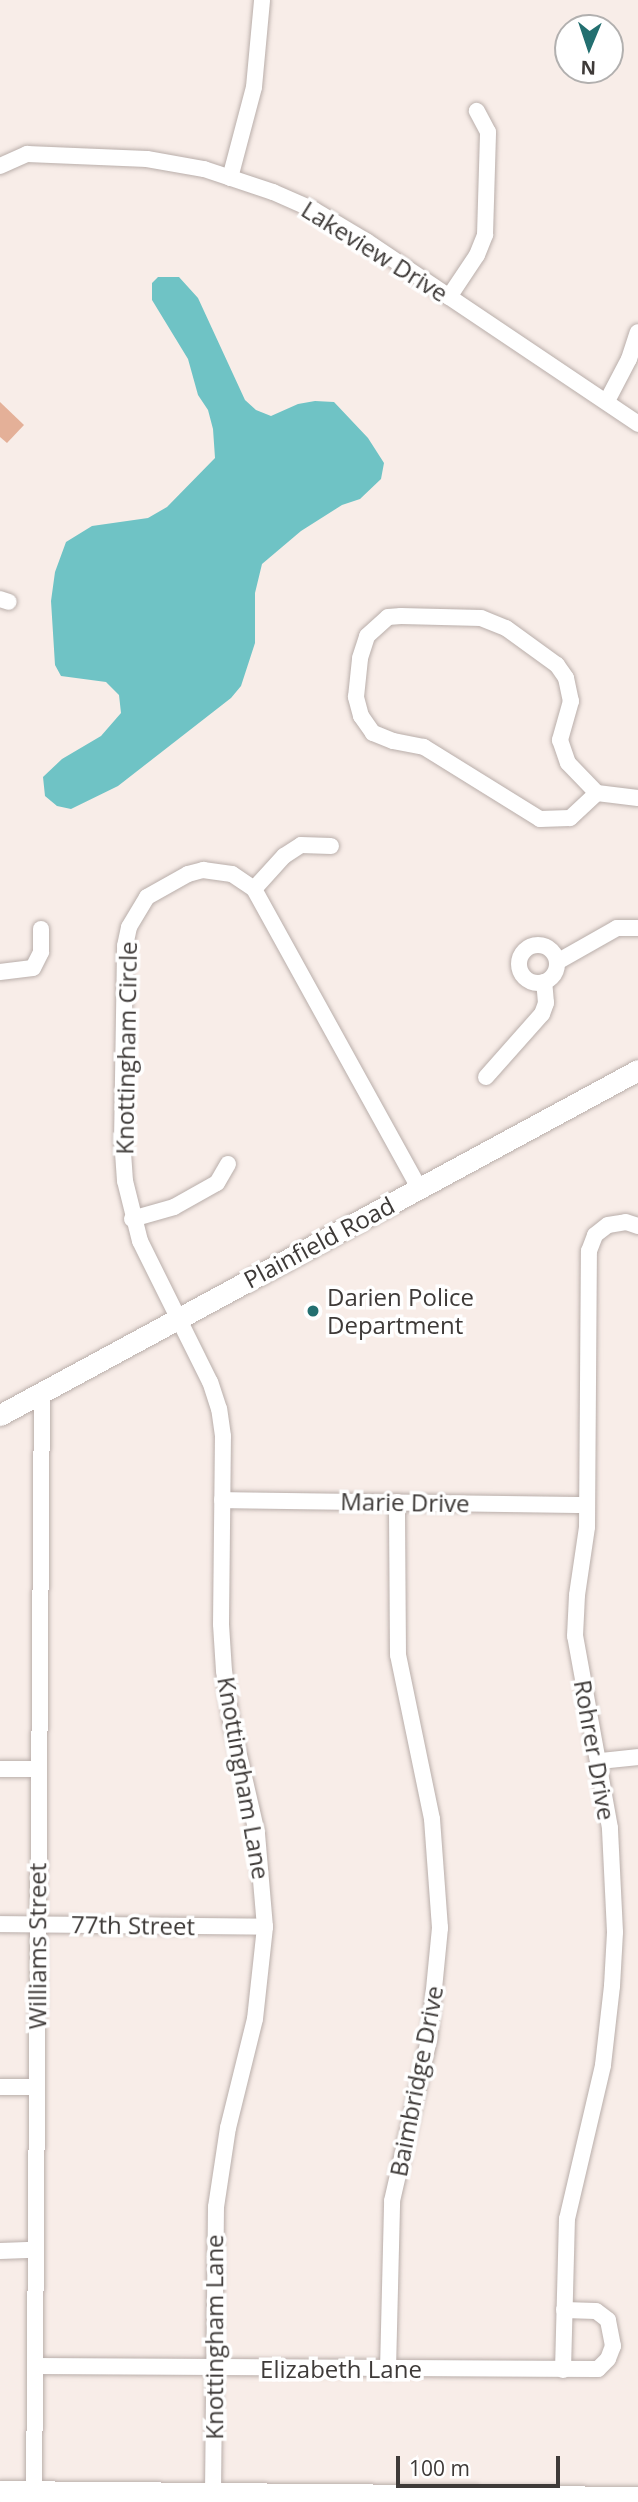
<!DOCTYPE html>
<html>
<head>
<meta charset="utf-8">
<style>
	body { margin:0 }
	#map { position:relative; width:638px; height:2502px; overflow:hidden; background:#f8ede8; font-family:"Open Sans",sans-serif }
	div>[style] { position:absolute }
	.green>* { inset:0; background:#e4b098 }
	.water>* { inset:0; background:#6fc3c5 }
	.roads { filter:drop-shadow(0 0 2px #b9aeaa) drop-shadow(0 0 2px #b9aeaa) }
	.minor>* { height:16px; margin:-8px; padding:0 8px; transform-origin:8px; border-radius:8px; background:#fff }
	.minor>.ring { margin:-8px; padding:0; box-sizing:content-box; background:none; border:16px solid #fff; border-radius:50% }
	.major>* { height:21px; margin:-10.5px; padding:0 10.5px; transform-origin:10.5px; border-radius:10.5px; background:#fff }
	.dots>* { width:19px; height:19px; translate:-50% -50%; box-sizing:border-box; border:4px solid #fff; border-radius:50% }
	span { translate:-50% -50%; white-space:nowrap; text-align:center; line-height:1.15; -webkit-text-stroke:7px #fff; paint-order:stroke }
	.street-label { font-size:24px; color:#3e3a38 }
	.poi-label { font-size:24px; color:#3e3a38 }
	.left { translate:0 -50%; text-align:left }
	.north { position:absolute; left:554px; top:14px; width:70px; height:70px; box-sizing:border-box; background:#fff; border:2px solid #b2b0af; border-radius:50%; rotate:182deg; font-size:19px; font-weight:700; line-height:28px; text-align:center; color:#3e3a38 }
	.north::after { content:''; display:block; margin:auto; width:24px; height:32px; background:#236f70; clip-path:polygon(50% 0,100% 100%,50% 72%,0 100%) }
	.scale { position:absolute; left:396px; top:2456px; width:164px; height:32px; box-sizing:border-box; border:4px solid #3e3a38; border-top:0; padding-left:9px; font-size:21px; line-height:24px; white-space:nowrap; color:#3e3a38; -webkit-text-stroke:5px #fff; paint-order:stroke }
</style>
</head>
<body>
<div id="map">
	<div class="green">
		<i style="clip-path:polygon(0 402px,24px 425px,7px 443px,0 437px)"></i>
	</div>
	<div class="water">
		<i style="clip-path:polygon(158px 277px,179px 277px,198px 298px,245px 400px,256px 410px,271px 416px,298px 404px,315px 401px,334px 402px,368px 438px,384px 463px,381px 479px,360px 499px,342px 505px,301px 531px,262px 564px,255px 593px,255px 643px,241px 686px,231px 698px,118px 786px,71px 809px,57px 806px,45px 796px,43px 777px,62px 759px,101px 736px,121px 713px,119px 695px,106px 682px,61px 676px,55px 665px,51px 601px,55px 572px,66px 542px,92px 526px,148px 518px,167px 507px,215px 458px,213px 429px,208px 410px,198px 395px,188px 359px,152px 300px,152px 283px)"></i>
	</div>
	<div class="roads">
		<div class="minor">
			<i style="left:0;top:166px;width:30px;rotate:-24deg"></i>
			<i style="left:27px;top:154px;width:120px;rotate:2.4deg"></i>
			<i style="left:147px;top:159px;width:58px;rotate:10deg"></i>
			<i style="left:204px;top:169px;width:73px;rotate:18.4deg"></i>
			<i style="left:273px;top:192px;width:45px;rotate:23.7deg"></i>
			<i style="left:314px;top:210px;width:61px;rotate:30.8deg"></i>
			<i style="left:366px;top:241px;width:328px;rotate:33.9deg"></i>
			<i style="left:230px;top:178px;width:94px;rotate:-75.2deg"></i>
			<i style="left:254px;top:87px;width:87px;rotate:-84.7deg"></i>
			<i style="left:449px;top:297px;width:50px;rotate:-56.3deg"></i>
			<i style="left:477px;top:255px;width:22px;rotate:-68deg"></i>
			<i style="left:485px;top:235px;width:103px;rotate:-88.3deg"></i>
			<i style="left:488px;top:132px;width:24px;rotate:-118deg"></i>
			<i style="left:607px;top:401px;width:47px;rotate:-62.4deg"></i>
			<i style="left:629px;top:359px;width:28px;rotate:-72deg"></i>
			<i style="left:0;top:599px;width:9px;rotate:18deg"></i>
			<i style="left:597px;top:793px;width:37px;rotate:137deg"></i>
			<i style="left:570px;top:818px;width:30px;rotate:178deg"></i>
			<i style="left:540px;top:819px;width:137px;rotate:-148.2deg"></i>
			<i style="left:424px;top:747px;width:32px;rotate:-169deg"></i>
			<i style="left:393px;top:741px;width:22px;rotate:-158deg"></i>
			<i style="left:373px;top:733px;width:21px;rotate:-125deg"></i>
			<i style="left:361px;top:716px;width:20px;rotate:-105deg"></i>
			<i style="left:356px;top:697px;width:39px;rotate:-84deg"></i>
			<i style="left:360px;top:658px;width:23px;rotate:-72deg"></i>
			<i style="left:367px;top:636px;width:28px;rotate:-42deg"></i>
			<i style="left:388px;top:617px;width:13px;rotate:-4deg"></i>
			<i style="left:401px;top:616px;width:80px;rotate:1.4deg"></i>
			<i style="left:481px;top:618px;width:27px;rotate:22deg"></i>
			<i style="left:506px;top:628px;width:63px;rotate:36deg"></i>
			<i style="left:557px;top:665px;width:16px;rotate:55deg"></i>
			<i style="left:566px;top:678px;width:24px;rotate:78deg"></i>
			<i style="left:571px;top:701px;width:41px;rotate:105.8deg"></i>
			<i style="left:560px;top:740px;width:24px;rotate:71deg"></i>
			<i style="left:568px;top:763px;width:42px;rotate:46deg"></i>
			<i style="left:597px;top:793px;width:41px;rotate:7deg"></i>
			<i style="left:254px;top:889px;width:45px;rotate:-47.7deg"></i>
			<i style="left:284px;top:856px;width:20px;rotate:-33deg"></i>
			<i style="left:301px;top:845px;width:30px;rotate:2deg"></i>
			<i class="ring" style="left:519px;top:945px;width:22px;height:22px"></i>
			<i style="left:557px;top:962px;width:69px;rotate:-29.5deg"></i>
			<i style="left:617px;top:928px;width:21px"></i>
			<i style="left:0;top:972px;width:33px;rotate:-7deg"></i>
			<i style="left:33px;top:968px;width:18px;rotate:-63deg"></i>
			<i style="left:41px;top:952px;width:23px;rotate:-90deg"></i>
			<i style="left:486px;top:1077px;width:84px;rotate:-48.4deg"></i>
			<i style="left:542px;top:1014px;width:12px;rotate:-70deg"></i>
			<i style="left:546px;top:1003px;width:21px;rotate:-95deg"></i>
			<i style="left:132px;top:1219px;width:44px;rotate:-15.9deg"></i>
			<i style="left:174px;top:1207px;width:49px;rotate:-29.2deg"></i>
			<i style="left:217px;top:1183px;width:22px;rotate:-60deg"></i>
			<i style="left:222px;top:1500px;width:365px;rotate:0.8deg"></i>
			<i style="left:600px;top:1761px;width:38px;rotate:-6deg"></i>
			<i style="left:0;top:1769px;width:39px"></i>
			<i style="left:0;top:1924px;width:265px;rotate:0.6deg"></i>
			<i style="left:0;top:2087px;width:36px"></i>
			<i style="left:0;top:2251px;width:34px;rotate:-2deg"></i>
			<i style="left:35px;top:2366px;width:563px;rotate:0.31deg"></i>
			<i style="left:598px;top:2369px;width:14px;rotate:-45deg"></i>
			<i style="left:608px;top:2359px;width:14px;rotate:-69deg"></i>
			<i style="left:613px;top:2346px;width:26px;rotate:-101deg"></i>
			<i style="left:608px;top:2320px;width:15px;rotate:-143deg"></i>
			<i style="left:596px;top:2311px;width:32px;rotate:-178deg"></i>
			<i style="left:388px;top:2370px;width:169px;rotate:-88.6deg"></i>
			<i style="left:392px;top:2201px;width:165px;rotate:-77.1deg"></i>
			<i style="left:429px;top:2040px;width:113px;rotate:-84.4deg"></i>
			<i style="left:440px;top:1928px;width:109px;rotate:-94.2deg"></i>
			<i style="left:432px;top:1819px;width:167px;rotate:-101.7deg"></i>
			<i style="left:398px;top:1655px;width:153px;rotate:-90.4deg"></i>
			<i style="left:563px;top:2370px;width:151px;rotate:-88.5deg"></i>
			<i style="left:567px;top:2219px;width:158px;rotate:-76.8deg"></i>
			<i style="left:603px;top:2065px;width:80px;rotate:-83.5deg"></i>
			<i style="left:612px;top:1986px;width:54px;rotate:-86.8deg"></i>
			<i style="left:615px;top:1932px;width:104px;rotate:-92.8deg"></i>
			<i style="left:610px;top:1828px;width:195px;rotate:-100.3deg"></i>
			<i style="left:575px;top:1636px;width:41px;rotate:-87.2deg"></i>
			<i style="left:577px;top:1595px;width:69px;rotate:-81.6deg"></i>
			<i style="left:587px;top:1527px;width:276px;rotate:-89.6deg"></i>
			<i style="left:589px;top:1251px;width:17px;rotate:-69deg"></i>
			<i style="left:595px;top:1235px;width:16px;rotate:-38deg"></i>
			<i style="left:608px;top:1225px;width:18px;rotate:-9deg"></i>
			<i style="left:626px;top:1222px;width:13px;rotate:18deg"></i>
			<i style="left:213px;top:2493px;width:286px;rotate:-89.4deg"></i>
			<i style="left:216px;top:2207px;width:80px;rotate:-81.4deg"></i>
			<i style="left:228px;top:2128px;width:112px;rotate:-76.1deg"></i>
			<i style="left:255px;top:2019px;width:93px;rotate:-83.8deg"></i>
			<i style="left:265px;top:1927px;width:94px;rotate:-94.9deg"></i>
			<i style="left:257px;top:1833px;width:116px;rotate:-103deg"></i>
			<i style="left:231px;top:1720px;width:49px;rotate:-98.1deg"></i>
			<i style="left:224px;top:1671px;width:47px;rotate:-93.7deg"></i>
			<i style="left:221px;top:1624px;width:188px;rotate:-89.4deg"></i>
			<i style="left:223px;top:1436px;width:27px;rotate:-98deg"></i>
			<i style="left:219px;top:1409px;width:28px;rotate:-108deg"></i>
			<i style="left:210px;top:1382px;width:157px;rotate:-116.4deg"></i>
			<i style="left:140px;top:1241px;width:62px;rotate:-104deg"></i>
			<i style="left:125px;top:1181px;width:39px;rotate:-94deg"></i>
			<i style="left:122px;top:1142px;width:196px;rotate:-89.1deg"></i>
			<i style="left:125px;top:946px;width:19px;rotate:-78deg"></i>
			<i style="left:129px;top:927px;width:35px;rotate:-59deg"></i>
			<i style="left:147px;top:897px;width:47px;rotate:-29.3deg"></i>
			<i style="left:188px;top:874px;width:16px;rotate:-15deg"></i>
			<i style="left:203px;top:870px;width:29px;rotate:8deg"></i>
			<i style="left:232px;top:874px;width:27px;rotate:34deg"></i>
			<i style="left:254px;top:889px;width:342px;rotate:61.1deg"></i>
			<i style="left:34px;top:2502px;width:1111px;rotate:-89.59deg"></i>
		</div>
		<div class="major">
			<i style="left:0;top:1415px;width:725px;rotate:-28.4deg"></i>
			<i style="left:0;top:2491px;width:638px;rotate:0.54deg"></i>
		</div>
	</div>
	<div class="dots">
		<i style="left:313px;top:1311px;background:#236f70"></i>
	</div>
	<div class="street-label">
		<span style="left:375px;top:251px;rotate:32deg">Lakeview Drive</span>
		<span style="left:126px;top:1048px;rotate:-89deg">Knottingham Circle</span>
		<span style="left:319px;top:1242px;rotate:-28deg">Plainfield Road</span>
		<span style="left:405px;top:1502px;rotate:1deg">Marie Drive</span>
		<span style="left:595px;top:1750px;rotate:80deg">Rohrer Drive</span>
		<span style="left:244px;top:1778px;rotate:80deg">Knottingham Lane</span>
		<span style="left:133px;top:1925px;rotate:1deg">77th Street</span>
		<span style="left:37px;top:1946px;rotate:-90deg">Williams Street</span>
		<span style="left:416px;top:2081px;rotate:-79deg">Baimbridge Drive</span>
		<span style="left:214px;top:2337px;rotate:-90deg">Knottingham Lane</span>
		<span style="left:341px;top:2369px">Elizabeth Lane</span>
	</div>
	<div class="poi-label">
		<span class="left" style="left:327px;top:1311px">Darien Police<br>Department</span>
	</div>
	<div class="north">N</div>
	<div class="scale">100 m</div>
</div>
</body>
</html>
